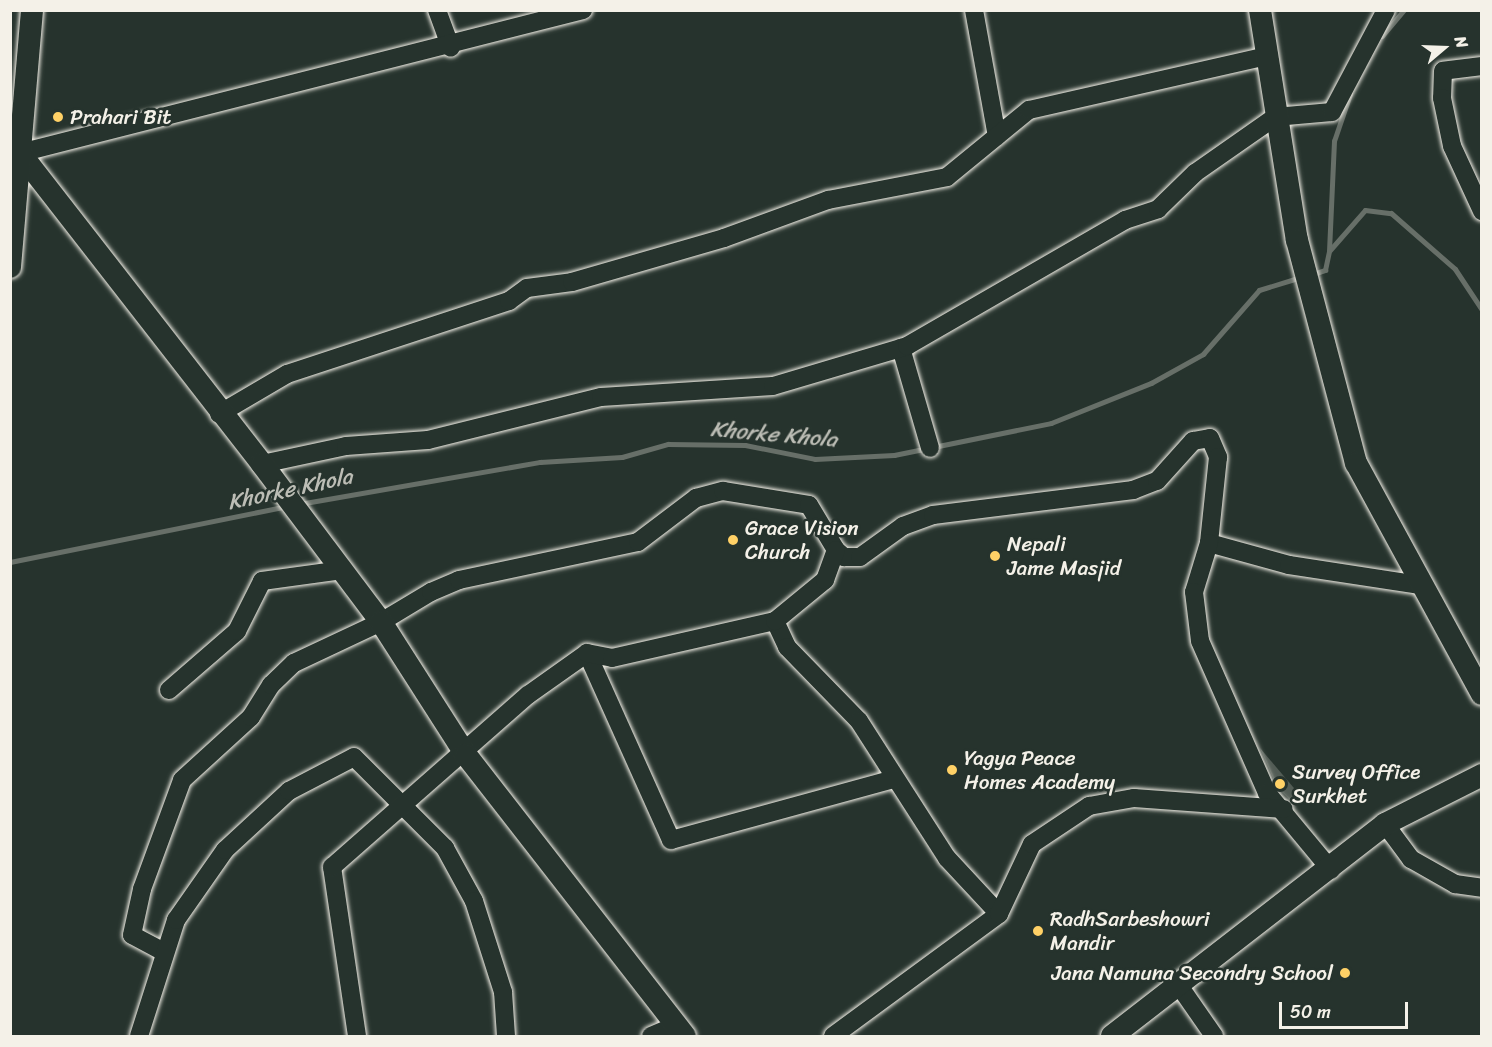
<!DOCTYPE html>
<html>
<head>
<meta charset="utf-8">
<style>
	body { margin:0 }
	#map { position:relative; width:1492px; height:1047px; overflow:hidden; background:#26332d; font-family:Sriracha,sans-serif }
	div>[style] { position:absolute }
	.stream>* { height:5px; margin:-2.5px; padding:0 2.5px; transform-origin:2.5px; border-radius:2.5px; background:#676f68 }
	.building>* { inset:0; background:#525c55 }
	.roads { filter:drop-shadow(0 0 2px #f4f1e8) drop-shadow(0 0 2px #f4f1e8) }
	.minor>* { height:18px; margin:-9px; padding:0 9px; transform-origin:9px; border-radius:9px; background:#26332d }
	.major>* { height:22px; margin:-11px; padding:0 11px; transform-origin:11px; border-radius:11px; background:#26332d }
	.dots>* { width:16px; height:16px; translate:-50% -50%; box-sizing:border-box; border:3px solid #26332d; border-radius:50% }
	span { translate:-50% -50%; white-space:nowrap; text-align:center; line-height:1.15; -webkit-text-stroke:5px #26332d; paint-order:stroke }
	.poi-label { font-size:21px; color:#f4f1e8 }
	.left { translate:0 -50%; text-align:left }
	.right { translate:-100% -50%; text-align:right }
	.water-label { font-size:22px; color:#bcbdb5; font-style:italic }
	.frame { position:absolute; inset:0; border:12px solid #f4f1e8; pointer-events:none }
	.north { position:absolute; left:1414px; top:18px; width:60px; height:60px; -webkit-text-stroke:4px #26332d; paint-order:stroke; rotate:71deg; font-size:16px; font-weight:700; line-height:24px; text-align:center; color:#f4f1e8 }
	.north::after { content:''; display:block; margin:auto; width:21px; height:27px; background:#f4f1e8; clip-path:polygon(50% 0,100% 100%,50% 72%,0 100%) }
	.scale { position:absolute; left:1279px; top:1002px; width:129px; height:27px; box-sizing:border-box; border:3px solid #f4f1e8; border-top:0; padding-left:8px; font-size:18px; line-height:21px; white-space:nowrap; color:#f4f1e8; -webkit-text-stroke:4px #26332d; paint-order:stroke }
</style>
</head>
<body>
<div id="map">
	<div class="stream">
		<i style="left:1382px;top:36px;width:34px;rotate:-50deg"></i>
		<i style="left:1330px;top:250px;width:53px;rotate:-48.8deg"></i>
		<i style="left:1365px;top:210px;width:26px;rotate:7deg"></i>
		<i style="left:1391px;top:213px;width:85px;rotate:41.2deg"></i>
		<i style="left:1455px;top:269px;width:49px;rotate:56.6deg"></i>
		<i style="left:1313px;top:274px;width:13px;rotate:-18deg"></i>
		<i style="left:1325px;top:270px;width:19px;rotate:-78deg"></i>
		<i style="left:1329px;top:251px;width:110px;rotate:-87.4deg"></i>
		<i style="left:1334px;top:141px;width:50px;rotate:-71.2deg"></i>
		<i style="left:299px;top:504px;width:245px;rotate:-9.9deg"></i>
		<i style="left:540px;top:462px;width:82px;rotate:-3.5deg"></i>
		<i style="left:622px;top:457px;width:48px;rotate:-15.8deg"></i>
		<i style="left:668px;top:444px;width:77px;rotate:0.7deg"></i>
		<i style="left:745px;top:445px;width:71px;rotate:11.3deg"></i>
		<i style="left:815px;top:459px;width:79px;rotate:-2.9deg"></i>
		<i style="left:894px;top:455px;width:160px;rotate:-11.5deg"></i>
		<i style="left:1051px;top:423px;width:108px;rotate:-21.8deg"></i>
		<i style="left:1151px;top:383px;width:60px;rotate:-29.1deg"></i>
		<i style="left:1203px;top:354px;width:85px;rotate:-48.8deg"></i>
		<i style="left:1259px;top:290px;width:44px;rotate:-17.2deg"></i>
		<i style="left:10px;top:562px;width:283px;rotate:-11.4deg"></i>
	</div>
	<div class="building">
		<i style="clip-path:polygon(1260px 748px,1299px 794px,1291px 801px,1277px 787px)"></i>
	</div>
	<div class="roads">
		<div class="minor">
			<i style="left:437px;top:10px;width:40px;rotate:69.8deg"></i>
			<i style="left:974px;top:10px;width:128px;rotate:79.7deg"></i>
			<i style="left:1482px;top:66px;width:39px;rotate:173deg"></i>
			<i style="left:1443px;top:71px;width:27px;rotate:92deg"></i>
			<i style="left:1442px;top:98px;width:49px;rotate:78.2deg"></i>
			<i style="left:1452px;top:146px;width:72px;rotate:65.2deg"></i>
			<i style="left:20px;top:153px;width:581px;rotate:-14.25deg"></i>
			<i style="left:901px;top:348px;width:104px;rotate:73.8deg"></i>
			<i style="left:219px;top:414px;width:79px;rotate:-30.5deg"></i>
			<i style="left:287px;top:374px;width:234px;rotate:-18.2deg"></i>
			<i style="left:509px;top:301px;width:22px;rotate:-36deg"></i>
			<i style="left:527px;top:288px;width:45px;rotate:-7.6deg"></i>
			<i style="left:572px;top:282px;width:158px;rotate:-16.1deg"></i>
			<i style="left:724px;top:238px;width:111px;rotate:-20.1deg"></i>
			<i style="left:828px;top:200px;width:121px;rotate:-10.9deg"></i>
			<i style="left:947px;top:177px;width:106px;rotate:-39.3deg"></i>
			<i style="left:1029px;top:110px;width:244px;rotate:-12.8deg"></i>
			<i style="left:262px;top:464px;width:86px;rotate:-12.1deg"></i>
			<i style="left:346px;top:446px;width:82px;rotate:-4.2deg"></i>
			<i style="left:428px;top:440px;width:178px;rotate:-14deg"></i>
			<i style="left:601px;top:397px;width:172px;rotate:-3.7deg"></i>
			<i style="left:773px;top:386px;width:140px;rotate:-16.6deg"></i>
			<i style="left:907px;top:346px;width:252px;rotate:-30deg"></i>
			<i style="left:1125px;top:220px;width:35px;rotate:-18deg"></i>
			<i style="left:1158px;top:209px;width:52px;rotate:-44.2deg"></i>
			<i style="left:1195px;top:173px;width:98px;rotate:-35deg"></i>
			<i style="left:1275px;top:117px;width:57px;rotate:-5deg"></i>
			<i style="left:1332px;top:112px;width:115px;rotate:-62.1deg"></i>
			<i style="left:1209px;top:543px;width:83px;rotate:15.4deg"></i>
			<i style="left:1289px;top:565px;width:133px;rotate:8.7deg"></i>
			<i style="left:775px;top:621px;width:29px;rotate:65deg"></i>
			<i style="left:787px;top:647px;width:103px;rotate:45.8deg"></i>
			<i style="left:859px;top:721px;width:163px;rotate:57.3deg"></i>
			<i style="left:947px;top:858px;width:76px;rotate:47.1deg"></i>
			<i style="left:587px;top:653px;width:205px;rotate:65.8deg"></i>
			<i style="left:671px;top:840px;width:231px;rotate:-15.3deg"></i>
			<i style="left:169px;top:690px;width:90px;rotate:-40.9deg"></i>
			<i style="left:237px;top:631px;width:56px;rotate:-63.4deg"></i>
			<i style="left:262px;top:581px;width:81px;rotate:-7.8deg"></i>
			<i style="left:1385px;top:824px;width:44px;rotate:53.4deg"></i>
			<i style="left:1411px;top:859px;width:51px;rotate:29.6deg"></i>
			<i style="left:1455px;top:884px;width:27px;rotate:8deg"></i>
			<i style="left:164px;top:952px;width:36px;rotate:-152deg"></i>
			<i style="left:132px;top:935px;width:47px;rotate:-77.7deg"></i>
			<i style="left:142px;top:889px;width:116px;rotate:-69.8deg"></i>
			<i style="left:182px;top:780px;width:93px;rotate:-42.4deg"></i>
			<i style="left:251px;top:717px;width:38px;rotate:-58deg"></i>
			<i style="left:271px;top:685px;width:32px;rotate:-44deg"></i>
			<i style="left:294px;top:663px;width:96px;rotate:-25.2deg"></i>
			<i style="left:381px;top:622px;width:58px;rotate:-31deg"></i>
			<i style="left:431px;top:592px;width:30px;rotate:-23deg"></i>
			<i style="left:459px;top:580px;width:183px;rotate:-12deg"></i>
			<i style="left:638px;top:542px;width:73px;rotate:-37.2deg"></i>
			<i style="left:696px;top:498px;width:28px;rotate:-15deg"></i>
			<i style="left:723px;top:491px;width:87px;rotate:9.2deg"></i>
			<i style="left:809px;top:505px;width:52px;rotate:59deg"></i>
			<i style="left:836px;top:550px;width:11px;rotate:41deg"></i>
			<i style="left:844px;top:557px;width:16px"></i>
			<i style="left:860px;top:557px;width:53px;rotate:-35.8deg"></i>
			<i style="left:903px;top:526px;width:32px;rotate:-20deg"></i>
			<i style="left:933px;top:515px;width:202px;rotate:-7.1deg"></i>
			<i style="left:1133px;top:490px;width:26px;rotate:-21deg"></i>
			<i style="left:1157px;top:481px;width:54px;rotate:-48deg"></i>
			<i style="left:1193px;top:441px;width:17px;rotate:-10deg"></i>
			<i style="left:1210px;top:438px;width:21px;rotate:67deg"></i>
			<i style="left:1218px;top:457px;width:86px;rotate:96deg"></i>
			<i style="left:1209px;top:543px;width:51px;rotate:107deg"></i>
			<i style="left:1194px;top:592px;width:49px;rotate:83deg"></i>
			<i style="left:1200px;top:641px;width:166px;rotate:66.2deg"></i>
			<i style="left:1267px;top:793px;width:100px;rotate:50.3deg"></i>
			<i style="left:1180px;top:987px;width:60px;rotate:55.2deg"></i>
			<i style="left:139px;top:1036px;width:122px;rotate:-72.3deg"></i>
			<i style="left:176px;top:920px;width:85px;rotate:-55deg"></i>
			<i style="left:225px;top:850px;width:87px;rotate:-42.7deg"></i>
			<i style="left:289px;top:791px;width:73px;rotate:-27.6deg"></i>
			<i style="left:354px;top:757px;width:129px;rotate:45deg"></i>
			<i style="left:445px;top:848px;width:60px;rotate:61.3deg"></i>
			<i style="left:474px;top:901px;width:96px;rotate:72.3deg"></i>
			<i style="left:503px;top:992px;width:44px;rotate:86.1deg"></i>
			<i style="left:357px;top:1036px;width:171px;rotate:-98.4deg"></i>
			<i style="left:332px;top:867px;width:261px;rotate:-41.3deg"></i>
			<i style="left:528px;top:695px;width:72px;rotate:-35.4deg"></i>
			<i style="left:587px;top:653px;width:25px;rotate:11deg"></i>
			<i style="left:612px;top:658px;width:167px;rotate:-12.8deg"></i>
			<i style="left:775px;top:621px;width:65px;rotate:-39.4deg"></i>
			<i style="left:825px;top:580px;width:32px;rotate:-70deg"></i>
			<i style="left:651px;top:1036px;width:28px;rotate:-23deg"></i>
			<i style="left:833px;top:1036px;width:206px;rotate:-36.3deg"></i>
			<i style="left:999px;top:914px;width:77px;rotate:-64.8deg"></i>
			<i style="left:1032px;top:844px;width:69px;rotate:-33.7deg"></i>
			<i style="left:1089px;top:806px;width:46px;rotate:-10.1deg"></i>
			<i style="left:1134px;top:798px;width:150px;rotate:4.2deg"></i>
		</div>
		<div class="major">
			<i style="left:1260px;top:10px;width:233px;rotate:80.9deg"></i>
			<i style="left:1297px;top:240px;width:231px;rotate:75.2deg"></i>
			<i style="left:1356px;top:463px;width:263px;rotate:61.4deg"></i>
			<i style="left:20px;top:153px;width:394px;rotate:52.1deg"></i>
			<i style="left:262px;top:464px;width:198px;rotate:53deg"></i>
			<i style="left:381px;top:622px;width:158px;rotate:57.4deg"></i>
			<i style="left:466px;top:755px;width:356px;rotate:52.1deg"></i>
			<i style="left:10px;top:267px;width:258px;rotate:-85.1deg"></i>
			<i style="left:1112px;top:1036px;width:346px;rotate:-37.8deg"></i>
			<i style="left:1385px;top:824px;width:109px;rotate:-26.8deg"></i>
		</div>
	</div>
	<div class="dots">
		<i style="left:58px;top:117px;background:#ffd166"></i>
		<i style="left:733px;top:540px;background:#ffd166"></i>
		<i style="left:995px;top:556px;background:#ffd166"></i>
		<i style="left:952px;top:770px;background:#ffd166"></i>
		<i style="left:1280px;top:784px;background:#ffd166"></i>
		<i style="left:1038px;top:931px;background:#ffd166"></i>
		<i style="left:1345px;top:973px;background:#ffd166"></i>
	</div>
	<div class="poi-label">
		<span class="left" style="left:70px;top:117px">Prahari Bit</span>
		<span class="left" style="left:745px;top:540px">Grace Vision<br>Church</span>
		<span class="left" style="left:1007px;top:556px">Nepali<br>Jame Masjid</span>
		<span class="left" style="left:964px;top:770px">Yagya Peace<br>Homes Academy</span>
		<span class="left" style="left:1292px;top:784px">Survey Office<br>Surkhet</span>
		<span class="left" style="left:1050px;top:931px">RadhSarbeshowri<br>Mandir</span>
		<span class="right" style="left:1333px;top:973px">Jana Namuna Secondry School</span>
	</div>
	<div class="water-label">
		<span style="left:774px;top:434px;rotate:5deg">Khorke Khola</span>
		<span style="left:290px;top:489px;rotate:-12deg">Khorke Khola</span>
	</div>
	<div class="frame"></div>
	<div class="north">N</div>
	<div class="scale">50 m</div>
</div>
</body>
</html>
